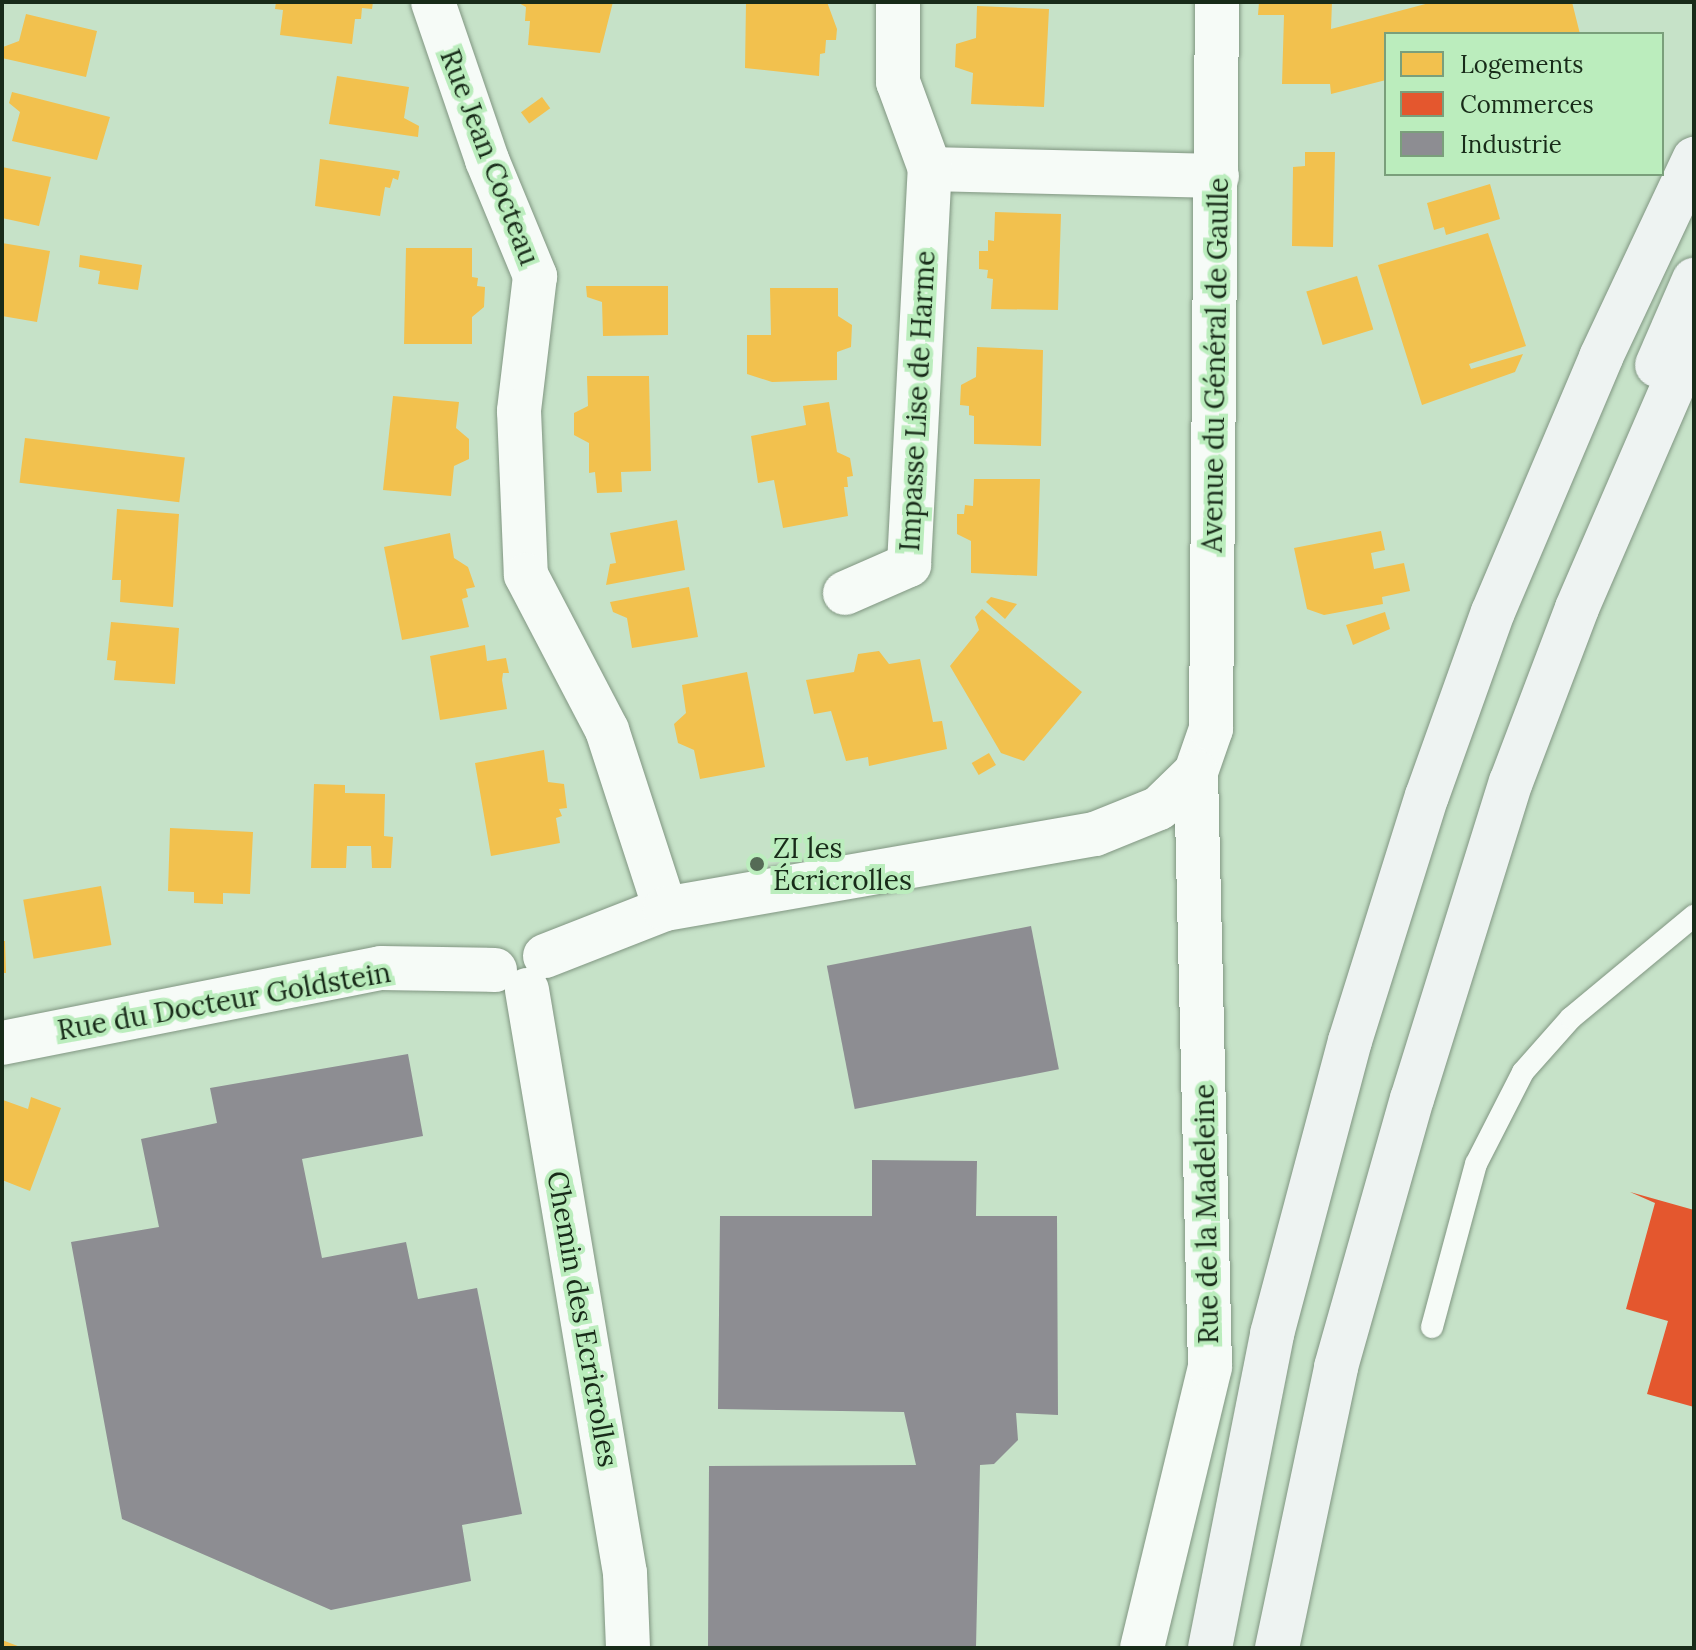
<!DOCTYPE html>
<html>
<head>
<meta charset="utf-8">
<style>
	body { margin:0 }
	#map { position:relative; width:1696px; height:1650px; overflow:hidden; background:#c6e2c8; font-family:Lora,serif }
	div>[style] { position:absolute }
	.homes>* { inset:0; background:#f2c14e; transform-origin:0 0 }
	.shops>* { inset:0; background:#e4572e }
	.industry>* { inset:0; background:#8d8d92; transform-origin:0 0 }
	.roads { filter:drop-shadow(0 0 2px #819682) drop-shadow(0 0 2px #819682) }
	.service>* { height:22px; margin:-11px; padding:0 11px; transform-origin:11px; border-radius:11px; background:#f6fbf7 }
	.minor>* { height:44px; margin:-22px; padding:0 22px; transform-origin:22px; border-radius:22px; background:#f6fbf7 }
	.primary>* { height:44px; margin:-22px; padding:0 22px; transform-origin:22px; border-radius:22px; background:#eef3f2 }
	.dots>* { width:22px; height:22px; translate:-50% -50%; box-sizing:border-box; border:4px solid #bbedbd; border-radius:50% }
	span { translate:-50% -50%; white-space:nowrap; text-align:center; line-height:1.15; -webkit-text-stroke:8px #bbedbd; paint-order:stroke }
	.street-label { font-size:28px; color:#182b19 }
	.poi-label { font-size:28px; color:#182b19 }
	.left { translate:0 -50%; text-align:left }
	.frame { position:absolute; inset:0; border:4px solid #182b19; pointer-events:none }
	.legend { position:absolute; left:1384px; top:32px; width:280px; height:144px; box-sizing:border-box; background:#bbedbd; border:2px solid #7a9f7b; margin:0; padding:10px 14px; list-style:none; font-size:24px; color:#182b19 }
	.legend li { display:flex; align-items:center; gap:16px; height:40px }
	.legend b { width:40px; border:2px solid #7a9f7b }
</style>
</head>
<body>
<div id="map">
	<div class="homes">
		<i style="clip-path:polygon(276px 2px,373px 2px,372px 9px,362px 8px,361px 19px,355px 19px,352px 44px,280px 35px,283px 10px,275px 9px)"></i>
		<i style="clip-path:polygon(517px 2px,613px 2px,600px 53px,528px 45px,530px 21px,525px 21px,526px 7px)"></i>
		<i style="clip-path:polygon(746px 2px,827px 2px,837px 29px,836px 40px,826px 40px,825px 53px,820px 54px,819px 76px,745px 68px)"></i>
		<i style="clip-path:polygon(1259px 2px,1332px 2px,1331px 29px,1433px 2px,1572px 2px,1580px 34px,1386px 34px,1386px 80px,1331px 94px,1330px 84px,1282px 84px,1284px 15px,1258px 15px)"></i>
		<i style="clip-path:polygon(977px 6px,1049px 9px,1044px 107px,971px 104px,973px 73px,955px 67px,956px 44px,976px 38px)"></i>
		<i style="clip-path:polygon(26px 14px,97px 31px,86px 77px,2px 58px,3px 47px,19px 41px)"></i>
		<i style="clip-path:polygon(337px 76px,409px 87px,404px 118px,419px 126px,418px 137px,329px 124px)"></i>
		<i style="clip-path:polygon(12px 92px,110px 117px,97px 160px,12px 141px,20px 112px,9px 103px)"></i>
		<i style="left:542px;top:97px;width:14px;height:26px;rotate:54deg"></i>
		<i style="clip-path:polygon(1305px 152px,1335px 152px,1333px 247px,1292px 246px,1293px 167px,1305px 166px)"></i>
		<i style="clip-path:polygon(320px 159px,400px 171px,398px 180px,393px 178px,390px 188px,385px 187px,380px 216px,315px 206px)"></i>
		<i style="clip-path:polygon(2px 167px,51px 177px,39px 226px,2px 218px)"></i>
		<i style="clip-path:polygon(1490px 184px,1500px 219px,1446px 235px,1444px 227px,1434px 230px,1427px 203px)"></i>
		<i style="clip-path:polygon(995px 212px,1061px 214px,1058px 310px,991px 309px,993px 279px,987px 278px,988px 270px,979px 269px,979px 251px,988px 251px,988px 240px,994px 241px)"></i>
		<i style="clip-path:polygon(1488px 233px,1526px 346px,1469px 364px,1471px 369px,1523px 354px,1515px 372px,1422px 405px,1378px 265px)"></i>
		<i style="clip-path:polygon(2px 243px,50px 251px,37px 322px,2px 316px)"></i>
		<i style="clip-path:polygon(406px 248px,472px 248px,472px 277px,478px 278px,477px 286px,485px 287px,484px 307px,472px 317px,472px 344px,404px 344px)"></i>
		<i style="clip-path:polygon(80px 255px,142px 265px,138px 290px,98px 284px,100px 271px,79px 267px)"></i>
		<i style="left:1357px;top:276px;width:56px;height:53px;rotate:73deg"></i>
		<i style="clip-path:polygon(586px 286px,668px 286px,668px 335px,603px 336px,602px 302px,587px 297px)"></i>
		<i style="clip-path:polygon(770px 288px,838px 288px,838px 316px,852px 325px,851px 347px,837px 352px,837px 380px,772px 382px,747px 374px,747px 335px,771px 335px)"></i>
		<i style="clip-path:polygon(977px 347px,1043px 350px,1041px 446px,974px 444px,974px 416px,969px 415px,969px 406px,960px 405px,961px 385px,976px 377px)"></i>
		<i style="clip-path:polygon(587px 376px,649px 376px,651px 471px,621px 472px,622px 492px,597px 493px,595px 472px,589px 473px,589px 443px,574px 435px,574px 413px,588px 406px)"></i>
		<i style="clip-path:polygon(393px 396px,459px 402px,456px 428px,469px 439px,469px 459px,454px 466px,451px 496px,383px 490px)"></i>
		<i style="clip-path:polygon(829px 402px,837px 452px,850px 458px,853px 476px,847px 477px,848px 487px,844px 487px,848px 516px,783px 528px,774px 480px,758px 483px,751px 436px,806px 425px,803px 406px)"></i>
		<i style="left:25px;top:438px;width:161px;height:45px;rotate:7deg"></i>
		<i style="clip-path:polygon(974px 479px,1040px 479px,1037px 576px,971px 573px,971px 541px,957px 534px,957px 514px,964px 514px,965px 505px,973px 506px)"></i>
		<i style="clip-path:polygon(117px 509px,179px 514px,173px 607px,120px 602px,121px 580px,112px 580px)"></i>
		<i style="clip-path:polygon(677px 520px,685px 570px,606px 585px,610px 564px,616px 563px,610px 533px)"></i>
		<i style="clip-path:polygon(1381px 531px,1385px 550px,1371px 553px,1374px 569px,1404px 563px,1410px 591px,1382px 597px,1383px 604px,1324px 615px,1307px 609px,1294px 548px)"></i>
		<i style="clip-path:polygon(450px 533px,454px 558px,468px 567px,475px 587px,466px 589px,468px 597px,462px 599px,469px 627px,402px 640px,384px 547px)"></i>
		<i style="clip-path:polygon(689px 587px,698px 637px,632px 648px,627px 618px,613px 612px,610px 602px)"></i>
		<i style="clip-path:polygon(991px 597px,1017px 604px,1005px 619px,986px 602px)"></i>
		<i style="clip-path:polygon(982px 609px,1082px 692px,1024px 761px,1001px 753px,950px 666px,979px 630px,975px 617px)"></i>
		<i style="clip-path:polygon(1385px 612px,1390px 629px,1353px 645px,1346px 625px)"></i>
		<i style="clip-path:polygon(111px 622px,179px 628px,175px 684px,114px 680px,116px 661px,107px 660px)"></i>
		<i style="clip-path:polygon(485px 645px,487px 661px,506px 658px,509px 673px,503px 673px,502px 680px,507px 709px,440px 720px,430px 656px)"></i>
		<i style="clip-path:polygon(879px 651px,889px 664px,920px 659px,933px 722px,942px 721px,947px 749px,869px 766px,868px 757px,846px 761px,831px 711px,814px 714px,806px 680px,854px 672px,858px 654px)"></i>
		<i style="clip-path:polygon(747px 672px,765px 767px,700px 779px,694px 750px,678px 743px,674px 724px,686px 713px,682px 685px)"></i>
		<i style="clip-path:polygon(544px 750px,548px 782px,564px 784px,567px 808px,559px 809px,562px 816px,556px 818px,560px 843px,491px 856px,475px 763px)"></i>
		<i style="left:989px;top:753px;width:14px;height:20px;rotate:60deg"></i>
		<i style="clip-path:polygon(314px 784px,345px 785px,345px 793px,385px 794px,384px 836px,393px 837px,391px 868px,372px 868px,371px 846px,347px 846px,346px 868px,311px 868px)"></i>
		<i style="clip-path:polygon(170px 828px,253px 832px,250px 894px,223px 893px,223px 904px,194px 903px,194px 892px,168px 891px)"></i>
		<i style="left:101px;top:886px;width:60px;height:79px;rotate:80deg"></i>
		<i style="clip-path:polygon(2px 941px,5px 941px,6px 973px,2px 973px)"></i>
		<i style="clip-path:polygon(31px 1097px,61px 1108px,30px 1191px,2px 1180px,2px 1104px,3px 1100px,28px 1109px)"></i>
		<i style="clip-path:polygon(2px 1640px,23px 1648px,2px 1648px)"></i>
	</div>
	<div class="shops">
		<i style="clip-path:polygon(1630px 1192px,1694px 1210px,1694px 1407px,1647px 1394px,1668px 1321px,1626px 1309px,1655px 1203px)"></i>
	</div>
	<div class="industry">
		<i style="left:1031px;top:926px;width:146px;height:208px;rotate:79deg"></i>
		<i style="clip-path:polygon(408px 1054px,423px 1136px,302px 1159px,322px 1258px,406px 1242px,418px 1299px,477px 1288px,522px 1514px,462px 1525px,471px 1581px,331px 1610px,122px 1519px,71px 1242px,159px 1227px,141px 1139px,217px 1123px,210px 1088px)"></i>
		<i style="clip-path:polygon(872px 1160px,977px 1161px,976px 1216px,1057px 1216px,1058px 1415px,1016px 1413px,1018px 1440px,994px 1464px,980px 1465px,976px 1648px,708px 1648px,709px 1466px,916px 1465px,904px 1412px,718px 1409px,720px 1216px,872px 1216px)"></i>
	</div>
	<div class="roads">
		<div class="service">
			<i style="left:1432px;top:1327px;width:169px;rotate:-74.9deg"></i>
			<i style="left:1476px;top:1164px;width:103px;rotate:-62.9deg"></i>
			<i style="left:1523px;top:1072px;width:72px;rotate:-48.4deg"></i>
			<i style="left:1571px;top:1018px;width:160px;rotate:-39.7deg"></i>
		</div>
		<div class="minor">
			<i style="left:433px;top:2px;width:167px;rotate:71.1deg"></i>
			<i style="left:487px;top:160px;width:126px;rotate:67.5deg"></i>
			<i style="left:535px;top:276px;width:136px;rotate:96.8deg"></i>
			<i style="left:519px;top:411px;width:164px;rotate:87.6deg"></i>
			<i style="left:526px;top:575px;width:175px;rotate:62.4deg"></i>
			<i style="left:607px;top:730px;width:188px;rotate:72deg"></i>
			<i style="left:930px;top:169px;width:287px;rotate:1.4deg"></i>
			<i style="left:845px;top:593px;width:70px;rotate:-23.6deg"></i>
			<i style="left:909px;top:565px;width:397px;rotate:-87deg"></i>
			<i style="left:930px;top:169px;width:93px;rotate:-110.2deg"></i>
			<i style="left:898px;top:82px;width:80px;rotate:-90deg"></i>
			<i style="left:545px;top:956px;width:129px;rotate:-21.4deg"></i>
			<i style="left:665px;top:909px;width:436px;rotate:-9.9deg"></i>
			<i style="left:1095px;top:834px;width:69px;rotate:-22.1deg"></i>
			<i style="left:1159px;top:808px;width:52px;rotate:-44.2deg"></i>
			<i style="left:1196px;top:772px;width:46px;rotate:-70.8deg"></i>
			<i style="left:1211px;top:729px;width:727px;rotate:-89.53deg"></i>
			<i style="left:527px;top:990px;width:591px;rotate:80.46deg"></i>
			<i style="left:625px;top:1573px;width:75px;rotate:87.7deg"></i>
			<i style="left:2px;top:1043px;width:386px;rotate:-11.2deg"></i>
			<i style="left:381px;top:968px;width:114px;rotate:1deg"></i>
			<i style="left:1142px;top:1648px;width:289px;rotate:-76.4deg"></i>
			<i style="left:1210px;top:1367px;width:595px;rotate:-91.35deg"></i>
		</div>
		<div class="primary">
			<i style="left:1657px;top:365px;width:93px;rotate:-66.5deg"></i>
			<i style="left:1210px;top:1648px;width:320px;rotate:-78.8deg"></i>
			<i style="left:1272px;top:1334px;width:303px;rotate:-75.1deg"></i>
			<i style="left:1350px;top:1041px;width:257px;rotate:-72.6deg"></i>
			<i style="left:1427px;top:796px;width:195px;rotate:-70.3deg"></i>
			<i style="left:1493px;top:612px;width:277px;rotate:-67deg"></i>
			<i style="left:1601px;top:357px;width:219px;rotate:-64.8deg"></i>
			<i style="left:1277px;top:1648px;width:287px;rotate:-78.1deg"></i>
			<i style="left:1336px;top:1367px;width:279px;rotate:-74.2deg"></i>
			<i style="left:1412px;top:1099px;width:332px;rotate:-72.7deg"></i>
			<i style="left:1511px;top:782px;width:186px;rotate:-69.2deg"></i>
			<i style="left:1577px;top:608px;width:294px;rotate:-66.6deg"></i>
		</div>
	</div>
	<div class="dots">
		<i style="left:757px;top:864px;background:#556b56"></i>
	</div>
	<div class="street-label">
		<span style="left:490px;top:157px;rotate:69deg">Rue Jean Cocteau</span>
		<span style="left:1215px;top:365px;rotate:-89deg">Avenue du Général de Gaulle</span>
		<span style="left:917px;top:401px;rotate:-87deg">Impasse Lise de Harme</span>
		<span style="left:224px;top:1001px;rotate:-10deg">Rue du Docteur Goldstein</span>
		<span style="left:1206px;top:1214px;rotate:-91deg">Rue de la Madeleine</span>
		<span style="left:583px;top:1319px;rotate:80deg">Chemin des Ecricrolles</span>
	</div>
	<div class="poi-label">
		<span class="left" style="left:773px;top:864px">ZI les<br>Écricrolles</span>
	</div>
	<div class="frame"></div>
	<ul class="legend">
	<li><b style="height:22px;background:#f2c14e"></b>Logements</li>
	<li><b style="height:22px;background:#e4572e"></b>Commerces</li>
	<li><b style="height:22px;background:#8d8d92"></b>Industrie</li>
	</ul>
</div>
</body>
</html>
